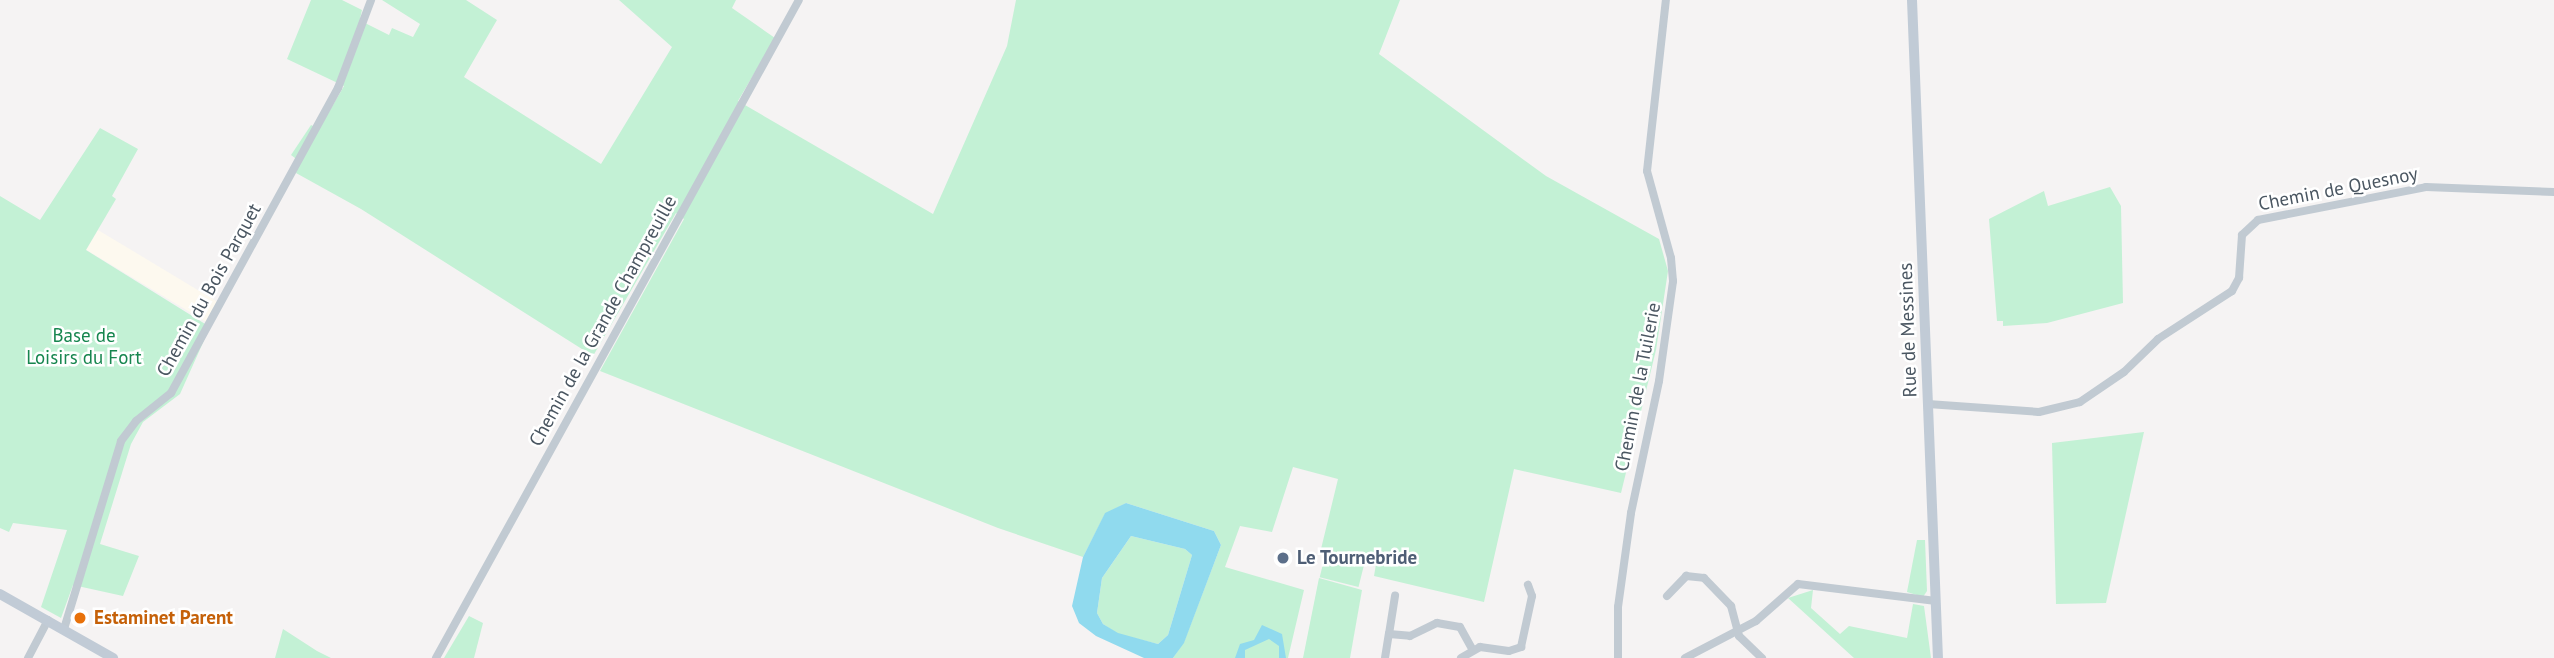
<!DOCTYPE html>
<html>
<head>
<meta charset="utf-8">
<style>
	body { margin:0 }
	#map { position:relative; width:2554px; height:658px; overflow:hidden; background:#f5f3f3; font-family:"PT Sans",sans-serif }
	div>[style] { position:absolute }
	.commercial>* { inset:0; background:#fdf9ef; transform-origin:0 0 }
	.green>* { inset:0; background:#c3f1d5; transform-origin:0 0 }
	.water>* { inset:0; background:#90daee }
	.minor>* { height:8px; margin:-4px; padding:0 4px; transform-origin:4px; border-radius:4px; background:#c1cad2 }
	.secondary>* { height:10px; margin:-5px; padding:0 5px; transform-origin:5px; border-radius:5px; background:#c1cbd6 }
	.dots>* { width:19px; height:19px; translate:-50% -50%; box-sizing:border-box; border:4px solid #fff; border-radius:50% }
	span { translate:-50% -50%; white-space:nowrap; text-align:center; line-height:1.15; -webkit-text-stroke:5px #fff; paint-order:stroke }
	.street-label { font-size:19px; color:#4a5661 }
	.park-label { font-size:19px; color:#17864f }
	.service-label { font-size:19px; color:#4e5e75; font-weight:700 }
	.left { translate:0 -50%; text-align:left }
	.food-label { font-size:19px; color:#c56008; font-weight:700 }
</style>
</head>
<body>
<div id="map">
	<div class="commercial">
		<i style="left:98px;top:230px;width:144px;height:23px;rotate:31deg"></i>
	</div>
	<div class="green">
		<i style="clip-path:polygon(311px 0,342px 0,362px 10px,360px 19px,367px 24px,389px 35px,392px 28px,413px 37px,420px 24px,382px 0,466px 0,497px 20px,464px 77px,601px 164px,672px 47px,619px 0,736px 0,732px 8px,775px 38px,738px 101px,933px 214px,1007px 46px,1016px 0,1400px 0,1379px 54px,1546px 176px,1659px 239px,1668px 271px,1656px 350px,1621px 493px,1514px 469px,1484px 602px,1374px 576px,1376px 564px,1321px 549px,1338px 479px,1293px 467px,1272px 532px,1240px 526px,1225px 567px,1304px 590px,1288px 658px,1173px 658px,1184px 642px,1221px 545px,1214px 531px,1126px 503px,1105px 514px,1083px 557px,998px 528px,600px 371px,684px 219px,676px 213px,593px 356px,361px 209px,296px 173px,299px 161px,291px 155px,311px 125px,319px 129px,344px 86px,287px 59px)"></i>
		<i style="clip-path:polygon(100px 128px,138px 149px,112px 196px,116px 199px,86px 250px,210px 327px,180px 394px,143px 422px,131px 444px,100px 544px,139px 556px,123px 596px,73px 585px,61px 618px,41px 607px,67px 530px,13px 523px,9px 532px,0 528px,0 196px,40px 220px)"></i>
		<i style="clip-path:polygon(2110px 187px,2121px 206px,2123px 303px,2047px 323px,2003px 326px,2003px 321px,1997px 321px,1989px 219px,2044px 191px,2048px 206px)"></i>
		<i style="clip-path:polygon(2144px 432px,2106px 603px,2056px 604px,2052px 443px)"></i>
		<i style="clip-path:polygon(1131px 536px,1185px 549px,1192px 555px,1168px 635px,1158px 644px,1118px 634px,1103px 624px,1097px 613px,1102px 578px)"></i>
		<i style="clip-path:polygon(1917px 540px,1925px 540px,1927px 591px,1923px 597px,1907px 592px)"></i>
		<i style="left:1325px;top:556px;width:40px;height:22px;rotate:14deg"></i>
		<i style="clip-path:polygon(1319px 578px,1362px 590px,1350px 658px,1303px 658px)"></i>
		<i style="clip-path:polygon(1813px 590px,1811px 608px,1840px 634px,1849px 626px,1907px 638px,1913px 604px,1924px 606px,1931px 658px,1854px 658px,1788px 598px)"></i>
		<i style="clip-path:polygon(469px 616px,483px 623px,474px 658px,444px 658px)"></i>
		<i style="clip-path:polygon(283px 629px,317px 651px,331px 658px,275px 658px)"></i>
	</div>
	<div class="water">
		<i style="clip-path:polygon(evenodd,1126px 503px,1214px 531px,1221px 545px,1184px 643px,1173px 658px,1144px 658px,1096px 636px,1079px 623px,1072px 606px,1083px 557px,1105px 513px,1126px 503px,1131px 536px,1185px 549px,1192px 555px,1168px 635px,1158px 644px,1118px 633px,1103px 624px,1097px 613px,1102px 578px,1131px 536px)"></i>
		<i style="clip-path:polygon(1262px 625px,1282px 634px,1286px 658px,1279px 658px,1279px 646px,1269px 639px,1245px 650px,1245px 658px,1235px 658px,1240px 644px,1254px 640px)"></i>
	</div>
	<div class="minor">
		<i style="left:1928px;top:404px;width:111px;rotate:4.1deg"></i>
		<i style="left:2039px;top:412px;width:42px;rotate:-13.7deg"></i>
		<i style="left:2080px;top:402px;width:53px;rotate:-34.3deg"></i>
		<i style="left:2124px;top:372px;width:47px;rotate:-44.1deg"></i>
		<i style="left:2158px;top:339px;width:88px;rotate:-33deg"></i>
		<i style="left:2232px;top:291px;width:15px;rotate:-62deg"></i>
		<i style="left:2239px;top:278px;width:43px;rotate:-86deg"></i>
		<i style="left:2242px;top:235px;width:22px;rotate:-43deg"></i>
		<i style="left:2258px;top:220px;width:171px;rotate:-11.1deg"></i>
		<i style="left:2426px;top:187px;width:128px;rotate:2.2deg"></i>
		<i style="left:1667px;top:596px;width:28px;rotate:-46deg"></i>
		<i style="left:1686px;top:576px;width:18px;rotate:6deg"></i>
		<i style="left:1704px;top:578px;width:39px;rotate:46deg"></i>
		<i style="left:1731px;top:606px;width:31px;rotate:75deg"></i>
		<i style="left:1739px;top:636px;width:32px;rotate:44deg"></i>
		<i style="left:64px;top:629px;width:196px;rotate:-73.1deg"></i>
		<i style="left:121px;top:441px;width:25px;rotate:-53deg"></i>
		<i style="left:136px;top:421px;width:45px;rotate:-38.7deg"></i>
		<i style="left:171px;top:393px;width:348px;rotate:-61.3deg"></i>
		<i style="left:338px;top:88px;width:94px;rotate:-69.4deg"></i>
		<i style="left:1389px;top:634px;width:39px;rotate:-81deg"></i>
		<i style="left:28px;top:658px;width:43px;rotate:-62.2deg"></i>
		<i style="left:436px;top:658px;width:751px;rotate:-61.12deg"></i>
		<i style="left:1385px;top:658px;width:24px;rotate:-81deg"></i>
		<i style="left:1389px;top:634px;width:21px;rotate:5deg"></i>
		<i style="left:1410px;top:636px;width:30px;rotate:-26deg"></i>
		<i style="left:1437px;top:623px;width:23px;rotate:10deg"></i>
		<i style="left:1460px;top:627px;width:26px;rotate:61deg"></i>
		<i style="left:1461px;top:658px;width:22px;rotate:-30deg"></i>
		<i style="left:1480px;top:647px;width:29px;rotate:8deg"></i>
		<i style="left:1509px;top:651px;width:13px;rotate:-18deg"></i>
		<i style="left:1521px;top:647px;width:52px;rotate:-77.8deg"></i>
		<i style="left:1532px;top:596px;width:12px;rotate:-110deg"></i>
		<i style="left:1618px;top:658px;width:51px;rotate:-90deg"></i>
		<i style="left:1618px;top:607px;width:95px;rotate:-82.1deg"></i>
		<i style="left:1631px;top:513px;width:135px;rotate:-78deg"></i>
		<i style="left:1659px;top:381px;width:101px;rotate:-82deg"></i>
		<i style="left:1673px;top:281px;width:23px;rotate:-95deg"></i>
		<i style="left:1671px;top:258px;width:90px;rotate:-105.4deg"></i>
		<i style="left:1647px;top:171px;width:172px;rotate:-83.7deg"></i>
		<i style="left:1685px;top:658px;width:80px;rotate:-27.5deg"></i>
		<i style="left:1756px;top:621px;width:56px;rotate:-41.4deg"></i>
		<i style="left:1798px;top:584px;width:139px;rotate:7deg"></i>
	</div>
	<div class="secondary">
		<i style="left:1912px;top:0;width:659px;rotate:87.74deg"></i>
		<i style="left:0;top:594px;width:130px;rotate:29.5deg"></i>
	</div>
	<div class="dots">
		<i style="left:1283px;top:558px;background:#5c6f8a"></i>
		<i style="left:80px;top:618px;background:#e8710a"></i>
	</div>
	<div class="street-label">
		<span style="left:2338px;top:189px;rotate:-11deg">Chemin de Quesnoy</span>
		<span style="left:209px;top:290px;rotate:-61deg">Chemin du Bois Parquet</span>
		<span style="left:603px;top:321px;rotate:-61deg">Chemin de la Grande Champreuille</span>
		<span style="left:1908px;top:330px;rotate:-92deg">Rue de Messines</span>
		<span style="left:1638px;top:387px;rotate:-79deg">Chemin de la Tuilerie</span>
	</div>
	<div class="park-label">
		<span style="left:84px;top:347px">Base de<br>Loisirs du Fort</span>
	</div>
	<div class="service-label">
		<span class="left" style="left:1297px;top:558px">Le Tournebride</span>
	</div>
	<div class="food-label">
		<span class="left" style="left:94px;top:618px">Estaminet Parent</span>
	</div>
</div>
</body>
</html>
